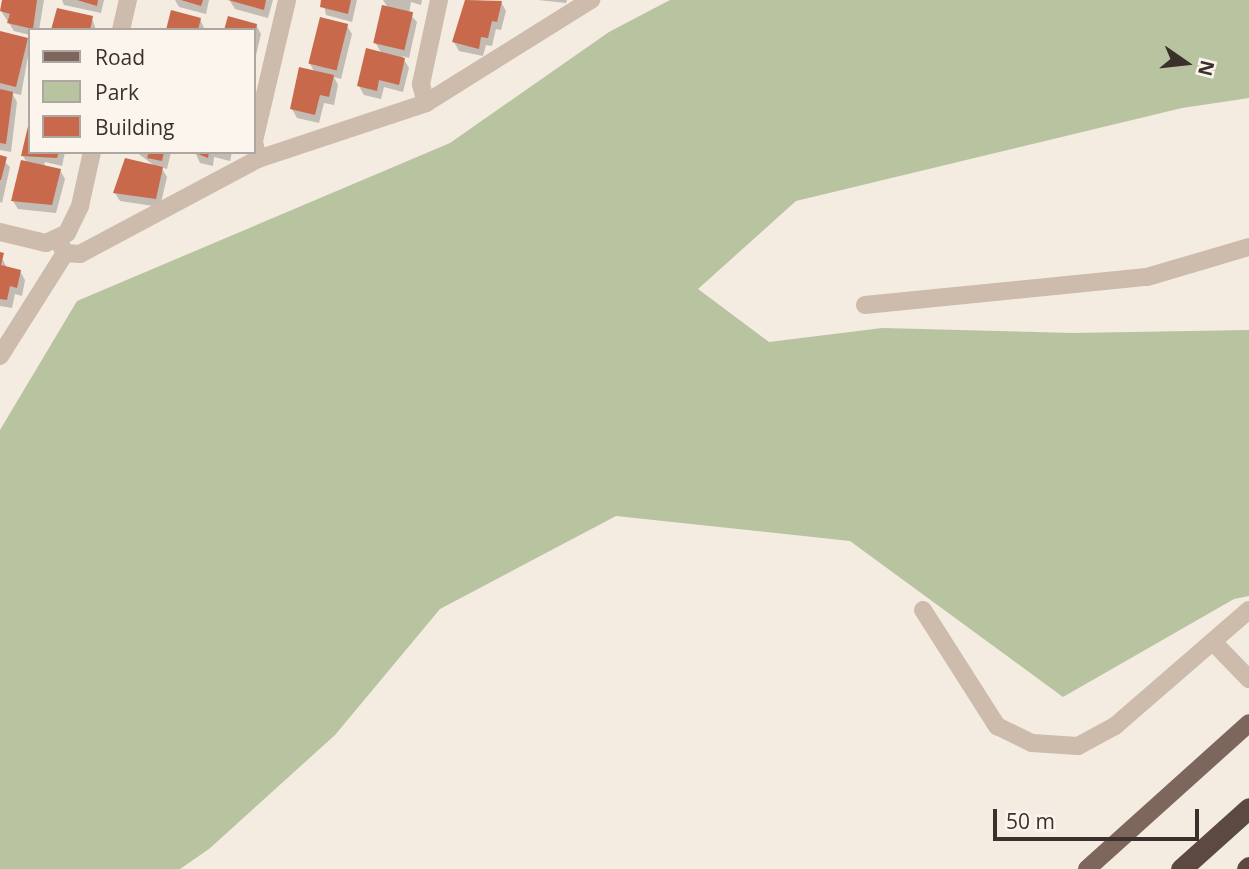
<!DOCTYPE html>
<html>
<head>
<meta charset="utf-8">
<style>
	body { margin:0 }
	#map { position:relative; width:1249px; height:869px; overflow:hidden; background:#f4ebe1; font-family:"Open Sans",sans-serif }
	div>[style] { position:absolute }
	.green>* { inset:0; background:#b8c4a0 }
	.shadow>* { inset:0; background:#0003 }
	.building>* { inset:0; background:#c8694b; transform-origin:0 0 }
	.minor>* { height:18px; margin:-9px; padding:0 9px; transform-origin:9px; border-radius:9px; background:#cdbbac }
	.major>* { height:18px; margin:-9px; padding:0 9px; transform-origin:9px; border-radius:9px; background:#7d675c }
	.highway>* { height:21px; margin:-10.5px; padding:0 10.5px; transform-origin:10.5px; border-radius:10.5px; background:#5c4a42 }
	span { translate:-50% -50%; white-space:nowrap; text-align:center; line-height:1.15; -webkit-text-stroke:5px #fbf5ee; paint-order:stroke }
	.legend { position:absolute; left:28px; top:28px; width:228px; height:126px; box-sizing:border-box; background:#fbf5ee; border:2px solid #aea6a0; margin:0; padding:9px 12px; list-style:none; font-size:21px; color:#3b302b }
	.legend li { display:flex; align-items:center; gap:14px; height:35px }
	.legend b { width:35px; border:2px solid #aea6a0 }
	.north { position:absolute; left:1151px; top:28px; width:70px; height:70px; -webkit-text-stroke:5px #fbf5ee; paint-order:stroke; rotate:104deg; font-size:19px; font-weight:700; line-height:28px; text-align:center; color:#3b302b }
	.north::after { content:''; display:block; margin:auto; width:24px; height:32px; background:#3b302b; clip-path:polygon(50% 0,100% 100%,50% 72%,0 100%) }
	.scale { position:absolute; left:993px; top:809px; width:206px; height:32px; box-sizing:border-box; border:4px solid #3b302b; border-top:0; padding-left:9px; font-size:21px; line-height:24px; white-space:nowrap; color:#3b302b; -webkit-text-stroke:5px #fbf5ee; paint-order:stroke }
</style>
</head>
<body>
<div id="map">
	<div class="green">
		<i style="clip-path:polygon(670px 0,1249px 0,1249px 98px,1182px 108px,796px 201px,698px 289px,769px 342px,882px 328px,1072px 333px,1249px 330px,1249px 596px,1234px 599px,1063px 697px,850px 541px,616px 516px,440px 609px,335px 735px,209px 849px,180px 869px,0 869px,0 430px,77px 301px,450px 143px,609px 32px)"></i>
	</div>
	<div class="shadow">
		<i style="clip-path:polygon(3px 0,44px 0,39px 30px,30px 30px,30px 35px,14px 31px,1px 11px)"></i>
		<i style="clip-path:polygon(62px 0,104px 0,101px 13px,64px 5px)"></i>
		<i style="clip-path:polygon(175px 0,209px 0,206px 14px,179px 7px)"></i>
		<i style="clip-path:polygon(273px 0,268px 18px,235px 9px,230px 1px)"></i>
		<i style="clip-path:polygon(323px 0,357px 0,352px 22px,326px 15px)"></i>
		<i style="clip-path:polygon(383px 0,422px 0,421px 5px,411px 2px,409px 13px,417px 22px,409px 58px,402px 56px,409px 68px,403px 92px,384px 87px,381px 99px,364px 95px,359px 86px,382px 54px,375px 42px,388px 8px)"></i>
		<i style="clip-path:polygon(466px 0,501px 2px,506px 11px,501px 30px,496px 29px,492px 46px,486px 45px,483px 56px,459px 51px,454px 42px)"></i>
		<i style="clip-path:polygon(538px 0,567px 0,566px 3px)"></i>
		<i style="clip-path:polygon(92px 18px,96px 30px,53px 30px)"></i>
		<i style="clip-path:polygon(200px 19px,205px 30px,168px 30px)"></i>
		<i style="clip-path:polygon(256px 25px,261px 34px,254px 64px,254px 30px)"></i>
		<i style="clip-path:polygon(347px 26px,352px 34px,341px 79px,334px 77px,338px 85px,334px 105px,324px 103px,319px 123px,297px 118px,292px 109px,315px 73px,310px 64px)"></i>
		<i style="clip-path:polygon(0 33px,27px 39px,30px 45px,21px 95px,12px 93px,17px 102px,11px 152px,0 150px)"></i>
		<i style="clip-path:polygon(30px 126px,30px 152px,65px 152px,62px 166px,45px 162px,44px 167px,60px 170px,65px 179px,56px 213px,18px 209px,13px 201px,27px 163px,23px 156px)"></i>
		<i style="clip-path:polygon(136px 152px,171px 152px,167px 169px,161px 167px,167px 177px,160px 207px,120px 201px,115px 193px,156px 167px)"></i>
		<i style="clip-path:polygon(195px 152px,194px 152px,232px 152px,230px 161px,214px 157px,213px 166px,200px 163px)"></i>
		<i style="clip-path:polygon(0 157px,10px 167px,2px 203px,0 202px)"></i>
		<i style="clip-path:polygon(0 254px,7px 268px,20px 271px,25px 280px,22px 296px,15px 294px,12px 308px,0 306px)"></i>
	</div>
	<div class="building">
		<i style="clip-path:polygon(2px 0,37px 0,33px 29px,7px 23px,10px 14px,0 11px)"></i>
		<i style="clip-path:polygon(77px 0,98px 0,97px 6px)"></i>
		<i style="clip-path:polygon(181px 0,203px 0,201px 6px)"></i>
		<i style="clip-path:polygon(228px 0,266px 0,264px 10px)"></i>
		<i style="clip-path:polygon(321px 0,351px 0,348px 14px,320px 7px)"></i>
		<i style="clip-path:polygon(465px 0,502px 1px,497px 22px,492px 21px,488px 38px,481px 37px,479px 49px,452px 42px)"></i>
		<i style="left:382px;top:5px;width:32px;height:39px;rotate:13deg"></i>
		<i style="clip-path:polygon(57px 8px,93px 16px,90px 30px,51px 30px)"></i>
		<i style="clip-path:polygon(171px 10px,201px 18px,198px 30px,166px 30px)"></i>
		<i style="clip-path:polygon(228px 16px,257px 24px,256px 30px,224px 30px)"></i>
		<i style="left:320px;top:17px;width:29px;height:48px;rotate:14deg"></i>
		<i style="clip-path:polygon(0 31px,28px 38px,16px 87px,0 83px)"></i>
		<i style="clip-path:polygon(366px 48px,405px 58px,399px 85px,379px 80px,377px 91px,357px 86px)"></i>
		<i style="clip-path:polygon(299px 67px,334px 75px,329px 97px,320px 95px,315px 115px,290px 109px)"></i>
		<i style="clip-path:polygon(0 89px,13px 92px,6px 144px,0 143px)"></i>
		<i style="clip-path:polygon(29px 122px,30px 152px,59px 152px,57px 158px,21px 156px)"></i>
		<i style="clip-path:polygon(149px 152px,164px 152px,162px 161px,147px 158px)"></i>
		<i style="clip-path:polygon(193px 152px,209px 152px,208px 158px)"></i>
		<i style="clip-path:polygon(0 155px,7px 157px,1px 180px,0 180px)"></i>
		<i style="clip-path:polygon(125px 158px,163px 167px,156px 199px,113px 193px)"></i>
		<i style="clip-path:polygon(21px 160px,61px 169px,52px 205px,11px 201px)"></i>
		<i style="clip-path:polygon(0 252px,4px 253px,1px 265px,21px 270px,17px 288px,10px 286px,7px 300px,0 299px)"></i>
	</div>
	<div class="minor">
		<i style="left:121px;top:30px;width:31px;rotate:-77deg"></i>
		<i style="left:426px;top:103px;width:20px;rotate:-105deg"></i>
		<i style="left:421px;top:84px;width:86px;rotate:-77.9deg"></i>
		<i style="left:258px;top:159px;width:18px;rotate:-103deg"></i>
		<i style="left:254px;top:141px;width:145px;rotate:-76.8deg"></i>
		<i style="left:0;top:232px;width:47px;rotate:13.4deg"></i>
		<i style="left:46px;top:243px;width:23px;rotate:-25deg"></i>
		<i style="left:67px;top:233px;width:30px;rotate:-64deg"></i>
		<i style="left:80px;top:206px;width:55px;rotate:-77.5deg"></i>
		<i style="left:57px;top:238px;width:17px;rotate:62deg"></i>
		<i style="left:65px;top:253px;width:15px;rotate:4deg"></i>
		<i style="left:80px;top:254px;width:202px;rotate:-28.1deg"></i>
		<i style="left:258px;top:159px;width:177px;rotate:-18.4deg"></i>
		<i style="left:426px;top:103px;width:195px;rotate:-32deg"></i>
		<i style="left:865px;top:305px;width:283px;rotate:-5.7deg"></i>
		<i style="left:1147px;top:277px;width:106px;rotate:-16.4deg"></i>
		<i style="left:0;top:356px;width:122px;rotate:-57.7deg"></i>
		<i style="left:923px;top:610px;width:138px;rotate:57.5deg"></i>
		<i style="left:997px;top:726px;width:39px;rotate:26deg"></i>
		<i style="left:1032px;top:743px;width:46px;rotate:3.7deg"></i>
		<i style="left:1078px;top:746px;width:42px;rotate:-28.4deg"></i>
		<i style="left:1115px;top:726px;width:177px;rotate:-40.9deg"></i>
		<i style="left:1215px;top:644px;width:49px;rotate:45.8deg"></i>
	</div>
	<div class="major">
		<i style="left:1087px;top:869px;width:218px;rotate:-42deg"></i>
	</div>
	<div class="highway">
		<i style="left:1181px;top:869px;width:91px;rotate:-41.9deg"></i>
		<i style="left:1247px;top:869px;width:3px;rotate:-45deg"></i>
	</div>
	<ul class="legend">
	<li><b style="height:9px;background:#7d675c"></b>Road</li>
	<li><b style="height:19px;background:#b8c4a0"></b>Park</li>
	<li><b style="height:19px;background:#c8694b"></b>Building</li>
	</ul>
	<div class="north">N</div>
	<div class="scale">50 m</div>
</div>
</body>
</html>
